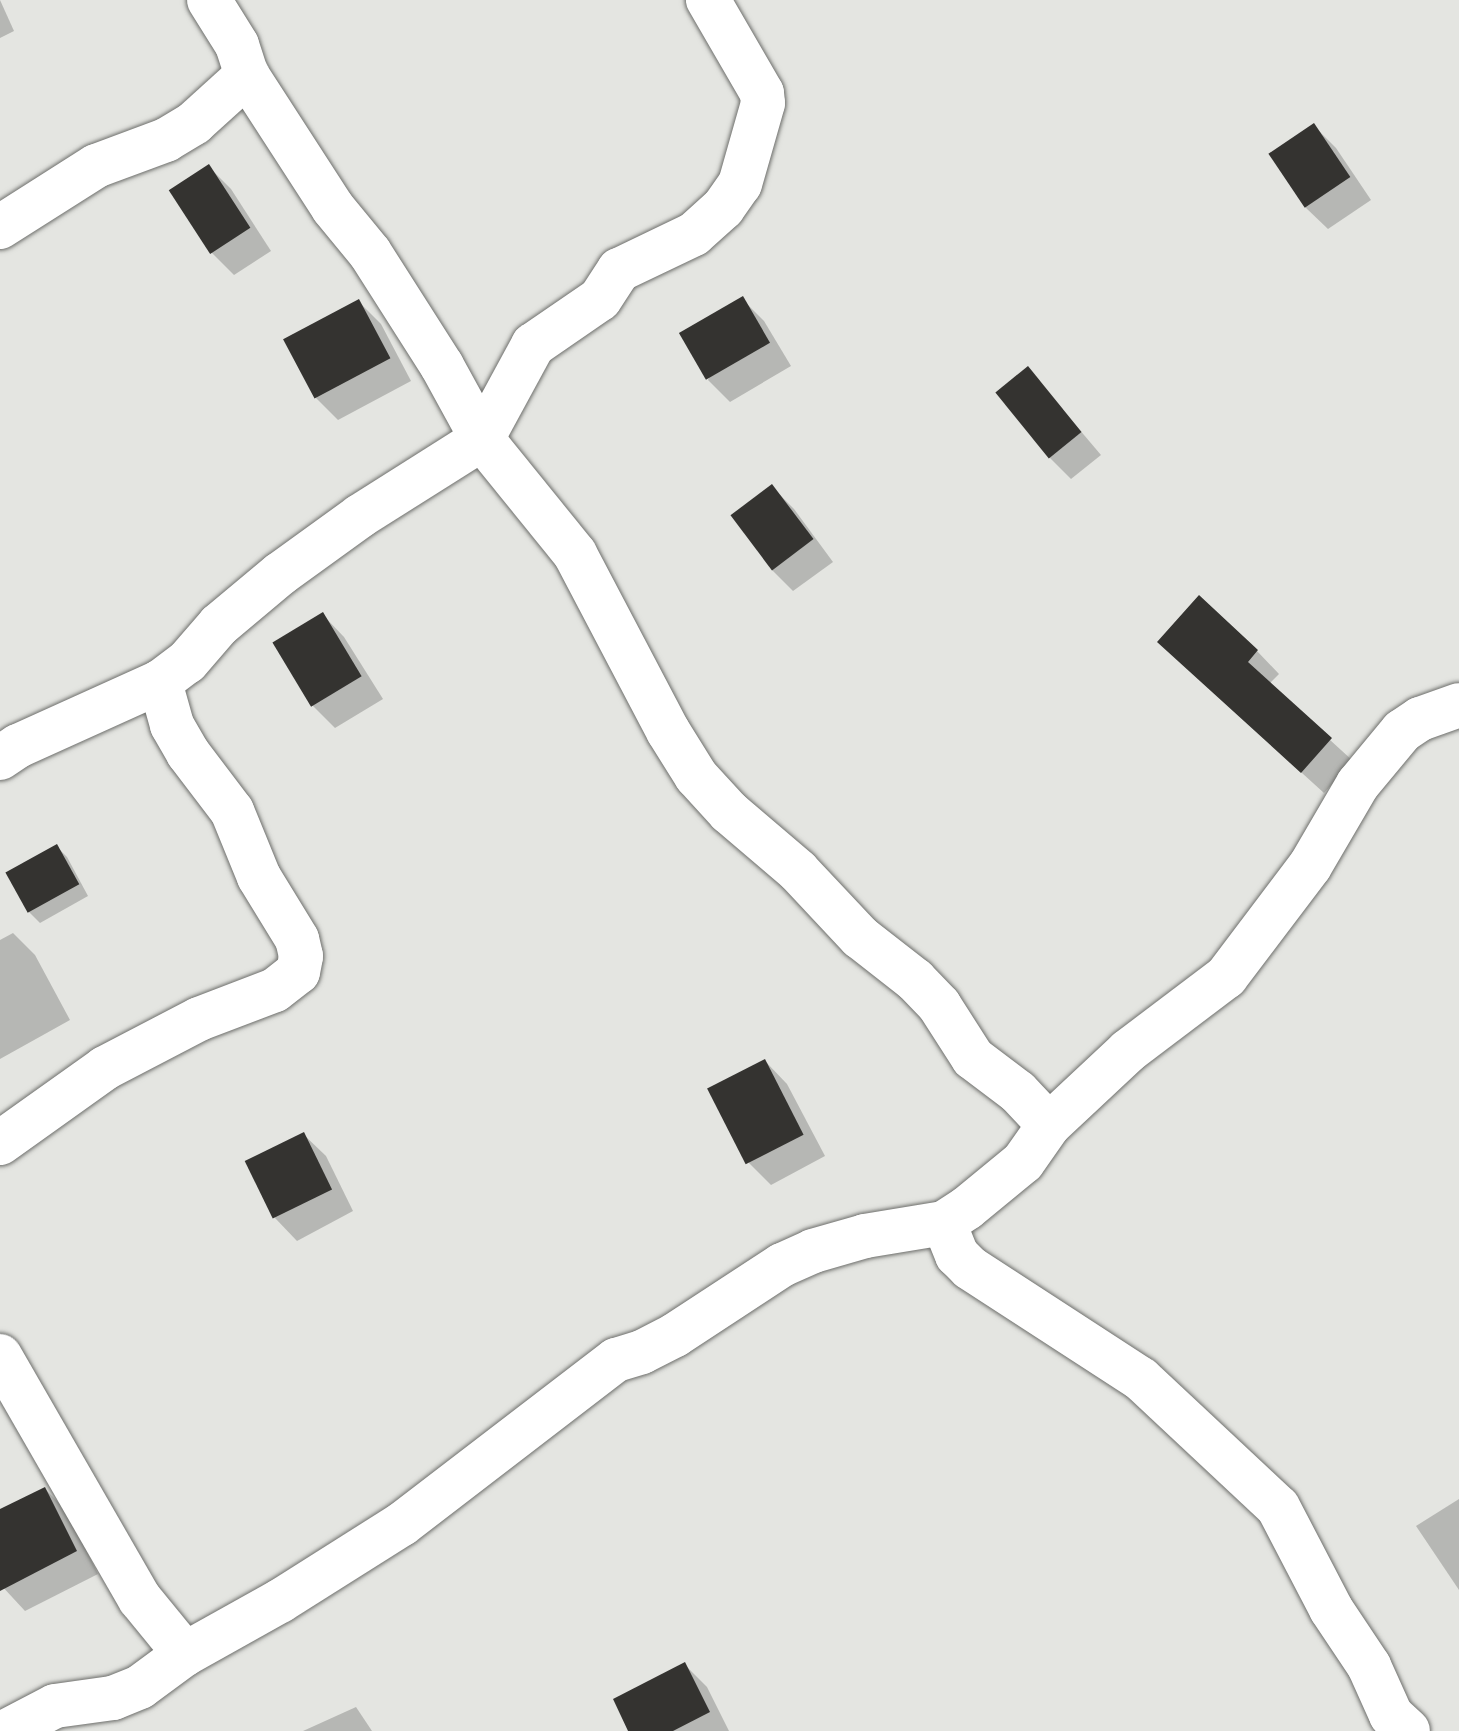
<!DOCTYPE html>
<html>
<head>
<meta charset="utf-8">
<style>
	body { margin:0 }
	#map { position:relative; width:1459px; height:1731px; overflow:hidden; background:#e4e5e1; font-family:Roboto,sans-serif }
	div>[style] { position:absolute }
	.shadow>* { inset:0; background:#0003 }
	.building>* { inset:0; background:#343330; transform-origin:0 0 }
	.roads { filter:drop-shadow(0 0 2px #6d6e6b) drop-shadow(0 0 2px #6d6e6b) }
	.minor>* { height:44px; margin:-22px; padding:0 22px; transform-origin:22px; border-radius:22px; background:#fff }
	span { translate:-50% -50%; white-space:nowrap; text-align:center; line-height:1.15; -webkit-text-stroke:8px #e4e5e1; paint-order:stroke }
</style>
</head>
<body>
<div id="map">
	<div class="shadow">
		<i style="clip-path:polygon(0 0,14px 31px,0 38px)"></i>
		<i style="clip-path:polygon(1314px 126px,1336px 148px,1371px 200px,1328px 229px,1305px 207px)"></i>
		<i style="clip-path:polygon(209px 167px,231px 189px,271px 251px,234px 275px,212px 253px,172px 191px)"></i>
		<i style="clip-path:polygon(742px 299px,764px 321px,791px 366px,730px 402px,708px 380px)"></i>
		<i style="clip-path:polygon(359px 302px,381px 324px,411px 381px,338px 420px,316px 398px)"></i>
		<i style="clip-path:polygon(1028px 369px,1101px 455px,1071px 479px,1049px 457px)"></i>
		<i style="clip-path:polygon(772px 487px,794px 509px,833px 562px,793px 591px,771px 569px)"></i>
		<i style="clip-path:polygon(322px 614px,344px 637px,383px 699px,335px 728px,313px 706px,275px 643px)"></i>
		<i style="clip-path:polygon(1257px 651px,1279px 674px,1269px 684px,1353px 761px,1324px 793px,1182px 664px)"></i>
		<i style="clip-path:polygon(56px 846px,67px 857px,88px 896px,40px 923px,29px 912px)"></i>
		<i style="clip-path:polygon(13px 933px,35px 955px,70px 1020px,0 1059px,0 940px)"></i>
		<i style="clip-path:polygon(765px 1061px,787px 1084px,825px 1156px,771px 1185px,749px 1163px)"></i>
		<i style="clip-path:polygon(303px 1134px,326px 1156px,353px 1211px,297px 1241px,275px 1218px)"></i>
		<i style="clip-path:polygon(45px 1489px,67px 1511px,98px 1574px,25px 1611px,0 1584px,0 1512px)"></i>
		<i style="clip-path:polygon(1459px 1499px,1459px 1590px,1416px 1526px)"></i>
		<i style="clip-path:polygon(685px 1665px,707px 1687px,729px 1731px,630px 1731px)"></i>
		<i style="clip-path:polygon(356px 1707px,372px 1731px,303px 1731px)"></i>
	</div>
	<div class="building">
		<i style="left:1314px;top:123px;width:65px;height:55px;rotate:56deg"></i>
		<i style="left:209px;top:164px;width:76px;height:48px;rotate:57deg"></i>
		<i style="left:743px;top:296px;width:54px;height:74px;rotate:60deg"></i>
		<i style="left:359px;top:299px;width:67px;height:86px;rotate:62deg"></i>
		<i style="left:1028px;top:366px;width:85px;height:42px;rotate:51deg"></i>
		<i style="left:772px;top:484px;width:69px;height:52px;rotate:53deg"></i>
		<i style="clip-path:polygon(1199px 595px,1258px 650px,1248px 662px,1332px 738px,1301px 773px,1157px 642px)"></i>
		<i style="left:323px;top:612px;width:75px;height:59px;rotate:59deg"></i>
		<i style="left:57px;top:844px;width:46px;height:59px;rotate:61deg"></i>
		<i style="left:765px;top:1059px;width:85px;height:65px;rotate:63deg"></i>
		<i style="left:304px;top:1132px;width:64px;height:66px;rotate:64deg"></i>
		<i style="clip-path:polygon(45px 1487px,77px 1551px,0 1591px,0 1509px)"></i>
		<i style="clip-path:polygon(685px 1662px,710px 1712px,673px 1731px,628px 1731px,613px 1699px)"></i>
	</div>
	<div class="roads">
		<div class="minor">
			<i style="left:209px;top:0;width:53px;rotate:58.1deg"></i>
			<i style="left:237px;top:45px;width:32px;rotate:72deg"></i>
			<i style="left:247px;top:75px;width:158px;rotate:57.1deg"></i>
			<i style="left:333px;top:208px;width:58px;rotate:50.6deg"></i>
			<i style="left:370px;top:253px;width:134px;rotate:57.5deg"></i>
			<i style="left:442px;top:366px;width:83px;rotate:61.3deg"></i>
			<i style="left:482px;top:439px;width:148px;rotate:51deg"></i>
			<i style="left:575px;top:554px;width:200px;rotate:62.3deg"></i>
			<i style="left:668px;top:731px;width:53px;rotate:58.1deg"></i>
			<i style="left:696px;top:776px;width:49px;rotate:47.5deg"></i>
			<i style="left:729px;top:812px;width:91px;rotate:40.5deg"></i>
			<i style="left:798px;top:871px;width:91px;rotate:46.8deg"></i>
			<i style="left:860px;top:937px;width:70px;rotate:38deg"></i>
			<i style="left:915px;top:980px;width:35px;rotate:46deg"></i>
			<i style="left:939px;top:1005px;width:63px;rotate:57.3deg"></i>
			<i style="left:973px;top:1058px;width:56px;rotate:37.1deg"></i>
			<i style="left:1018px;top:1092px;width:45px;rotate:46.8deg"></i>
			<i style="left:0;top:227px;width:114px;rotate:-32.4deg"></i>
			<i style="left:96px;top:166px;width:75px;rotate:-20.4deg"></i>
			<i style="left:166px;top:140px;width:33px;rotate:-31deg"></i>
			<i style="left:194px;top:123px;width:72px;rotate:-42.2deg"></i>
			<i style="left:0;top:758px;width:22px;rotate:-34deg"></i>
			<i style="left:18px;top:746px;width:156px;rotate:-24.3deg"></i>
			<i style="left:160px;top:682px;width:34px;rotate:-37deg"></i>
			<i style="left:187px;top:662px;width:49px;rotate:-49.1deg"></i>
			<i style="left:219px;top:625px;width:80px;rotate:-39.9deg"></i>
			<i style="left:280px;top:574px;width:99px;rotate:-35.9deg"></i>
			<i style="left:360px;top:516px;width:144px;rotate:-32.3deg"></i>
			<i style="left:482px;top:439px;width:107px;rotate:-61.5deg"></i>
			<i style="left:533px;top:345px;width:81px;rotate:-34.5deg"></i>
			<i style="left:600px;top:299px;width:35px;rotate:-57deg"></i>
			<i style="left:619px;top:270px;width:83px;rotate:-25.6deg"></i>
			<i style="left:694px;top:234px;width:39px;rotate:-42deg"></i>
			<i style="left:723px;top:208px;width:29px;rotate:-55deg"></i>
			<i style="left:740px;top:184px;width:84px;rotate:-74.1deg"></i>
			<i style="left:763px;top:103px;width:10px;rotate:-96deg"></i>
			<i style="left:762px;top:93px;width:108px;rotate:-120.1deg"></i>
			<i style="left:0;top:1143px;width:129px;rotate:-35.5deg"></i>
			<i style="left:105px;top:1068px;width:106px;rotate:-27.5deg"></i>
			<i style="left:199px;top:1019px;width:81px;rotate:-20.9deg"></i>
			<i style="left:275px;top:990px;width:29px;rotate:-38deg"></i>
			<i style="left:298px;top:972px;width:16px;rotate:-79deg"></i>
			<i style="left:301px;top:956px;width:17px;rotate:-103deg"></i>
			<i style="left:297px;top:939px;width:73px;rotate:-121.5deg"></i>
			<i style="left:259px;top:877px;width:71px;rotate:-112.2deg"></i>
			<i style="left:232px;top:811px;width:73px;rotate:-127.2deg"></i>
			<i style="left:188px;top:753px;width:32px;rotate:-120deg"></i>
			<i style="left:172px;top:725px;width:45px;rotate:-105.6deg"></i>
			<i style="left:944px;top:1223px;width:35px;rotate:68deg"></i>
			<i style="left:957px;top:1255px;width:18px;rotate:45deg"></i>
			<i style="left:970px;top:1268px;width:204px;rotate:33deg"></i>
			<i style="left:1141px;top:1379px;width:187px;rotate:43.1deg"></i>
			<i style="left:1278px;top:1507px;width:115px;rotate:62.5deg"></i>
			<i style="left:1331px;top:1609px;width:69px;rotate:56.3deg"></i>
			<i style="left:1369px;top:1666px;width:54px;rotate:65.8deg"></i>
			<i style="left:1391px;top:1715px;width:23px;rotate:43deg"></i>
			<i style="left:0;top:1356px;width:280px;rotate:60.1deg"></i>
			<i style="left:140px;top:1599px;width:71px;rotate:50.7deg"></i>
			<i style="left:7px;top:1731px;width:54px;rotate:-27.5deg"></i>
			<i style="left:55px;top:1706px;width:59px;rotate:-7.9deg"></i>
			<i style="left:113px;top:1698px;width:29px;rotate:-22deg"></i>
			<i style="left:140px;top:1687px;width:56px;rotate:-36.3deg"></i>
			<i style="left:185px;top:1654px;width:109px;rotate:-29.2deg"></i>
			<i style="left:280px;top:1601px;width:144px;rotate:-32.3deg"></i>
			<i style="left:402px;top:1524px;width:270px;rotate:-37.5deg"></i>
			<i style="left:616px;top:1360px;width:27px;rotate:-17deg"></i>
			<i style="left:642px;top:1352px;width:37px;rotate:-27deg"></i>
			<i style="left:675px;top:1335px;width:128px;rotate:-33.2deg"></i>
			<i style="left:782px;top:1265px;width:34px;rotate:-24deg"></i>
			<i style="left:813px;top:1251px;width:54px;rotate:-16.1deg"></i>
			<i style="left:865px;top:1236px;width:80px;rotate:-9.3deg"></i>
			<i style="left:944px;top:1223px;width:27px;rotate:-33deg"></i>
			<i style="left:967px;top:1208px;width:72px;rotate:-39.4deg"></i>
			<i style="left:1023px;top:1162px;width:45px;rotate:-54.9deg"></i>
			<i style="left:1049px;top:1125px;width:108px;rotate:-43.1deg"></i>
			<i style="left:1128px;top:1051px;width:123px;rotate:-37.1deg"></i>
			<i style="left:1226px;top:977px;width:139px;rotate:-52.9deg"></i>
			<i style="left:1310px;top:866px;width:95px;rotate:-59.7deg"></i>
			<i style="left:1358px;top:784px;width:69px;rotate:-50.3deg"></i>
			<i style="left:1402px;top:731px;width:22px;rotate:-34deg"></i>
			<i style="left:1420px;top:719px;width:41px;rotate:-19.7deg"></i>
		</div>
	</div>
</div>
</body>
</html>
